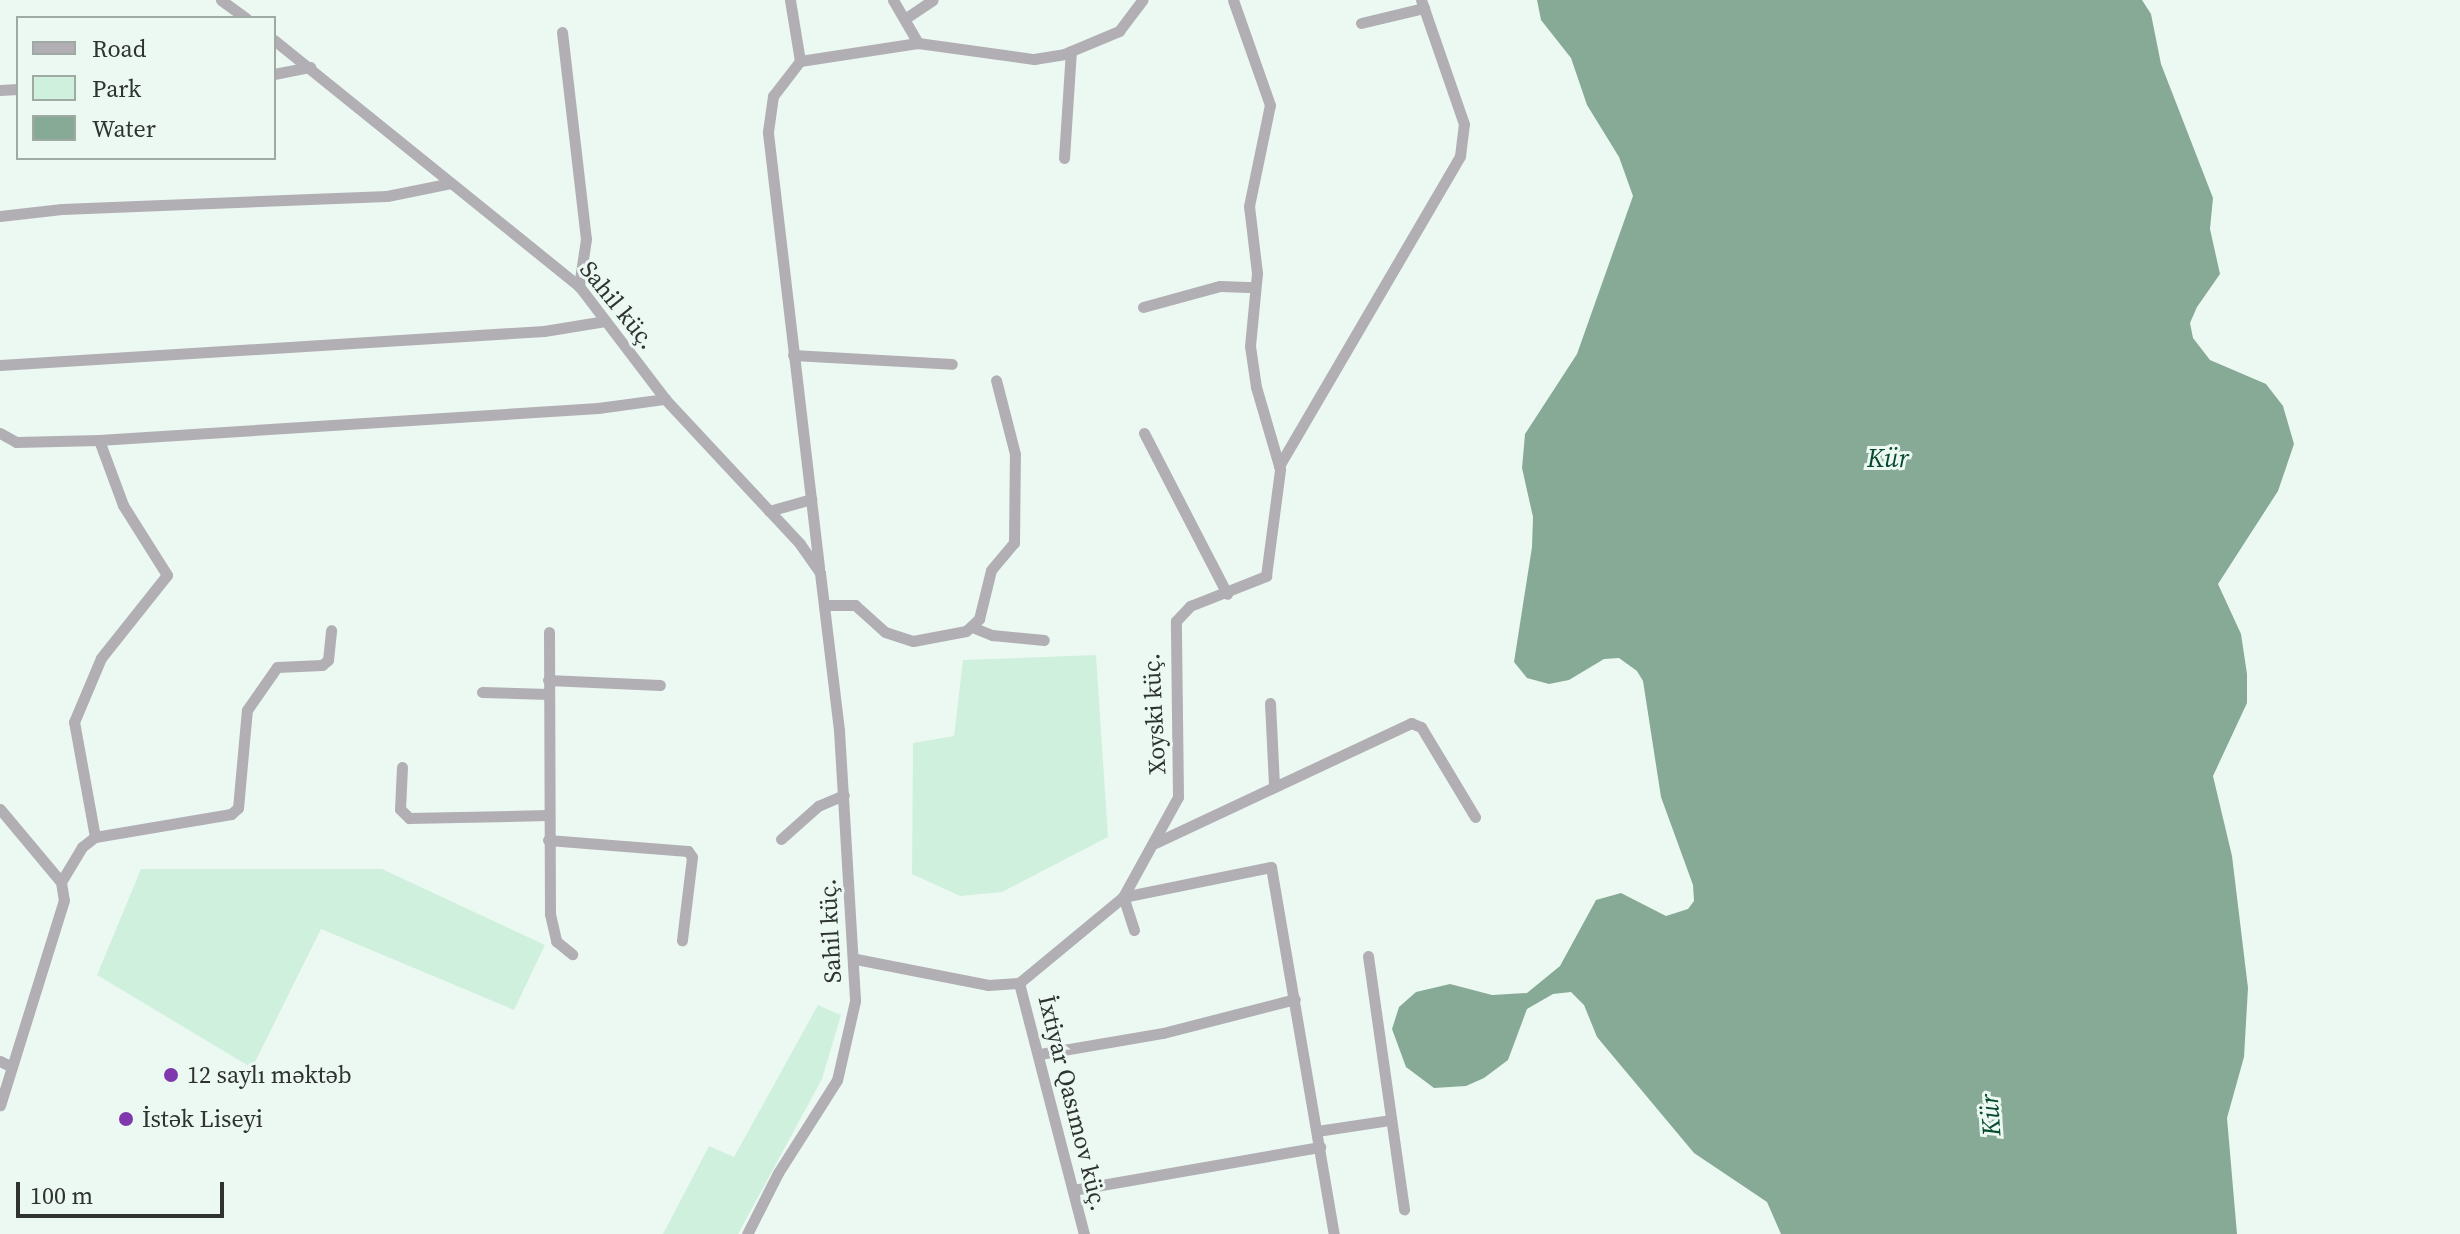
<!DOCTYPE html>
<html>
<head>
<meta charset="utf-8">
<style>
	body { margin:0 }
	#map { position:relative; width:2460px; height:1234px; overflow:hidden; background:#ecf9f2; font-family:"Source Serif 4",serif }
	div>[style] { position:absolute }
	.green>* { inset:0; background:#d0f0de }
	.water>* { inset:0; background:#87aa97 }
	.street>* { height:11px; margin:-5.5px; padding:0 5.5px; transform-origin:5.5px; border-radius:5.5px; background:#b2afb4 }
	.dots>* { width:22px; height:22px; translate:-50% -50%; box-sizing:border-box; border:4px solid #ecf9f2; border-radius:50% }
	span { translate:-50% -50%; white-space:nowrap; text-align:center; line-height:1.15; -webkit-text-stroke:6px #ecf9f2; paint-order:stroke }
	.street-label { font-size:24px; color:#2e3331 }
	.poi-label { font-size:24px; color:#2e3331 }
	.left { translate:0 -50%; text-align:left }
	.water-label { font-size:26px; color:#07492f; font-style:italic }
	.legend { position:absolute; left:16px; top:16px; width:260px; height:144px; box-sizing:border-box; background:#ecf9f2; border:2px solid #a0aaa5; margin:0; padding:10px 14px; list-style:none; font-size:24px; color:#2e3331 }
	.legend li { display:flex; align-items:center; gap:16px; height:40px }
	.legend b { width:40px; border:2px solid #a0aaa5 }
	.scale { position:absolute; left:16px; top:1182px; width:208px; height:36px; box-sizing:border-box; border:4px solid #2e3331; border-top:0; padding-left:10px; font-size:24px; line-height:28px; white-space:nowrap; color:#2e3331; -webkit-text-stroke:6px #ecf9f2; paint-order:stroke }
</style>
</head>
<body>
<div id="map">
	<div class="green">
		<i style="clip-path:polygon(1096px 655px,1108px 837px,1002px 892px,960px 896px,912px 874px,913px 743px,954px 736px,963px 660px)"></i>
		<i style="clip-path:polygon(141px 869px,382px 869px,545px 945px,514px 1010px,321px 929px,252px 1068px,97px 975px)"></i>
		<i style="clip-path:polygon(818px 1005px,841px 1015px,822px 1079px,738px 1234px,663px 1234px,709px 1146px,734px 1157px)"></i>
	</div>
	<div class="water">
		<i style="clip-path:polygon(1537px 0,2142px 0,2151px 14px,2161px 64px,2213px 198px,2210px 229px,2220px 274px,2197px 307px,2190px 323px,2193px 338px,2210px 360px,2266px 384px,2283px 406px,2294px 444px,2278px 491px,2218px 584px,2241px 634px,2247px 674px,2247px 703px,2213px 776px,2232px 856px,2248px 988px,2244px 1057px,2227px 1118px,2237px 1234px,1781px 1234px,1767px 1202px,1694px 1153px,1597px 1037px,1584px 1005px,1571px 992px,1553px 994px,1527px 1009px,1508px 1060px,1484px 1078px,1466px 1086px,1434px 1088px,1406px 1067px,1392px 1029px,1399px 1007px,1416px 992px,1450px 984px,1492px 995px,1527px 993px,1560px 966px,1596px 900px,1621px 893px,1666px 916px,1688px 909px,1694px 901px,1693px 885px,1661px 797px,1643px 681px,1637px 671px,1619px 658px,1604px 659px,1569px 680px,1549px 684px,1527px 678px,1514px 662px,1532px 547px,1533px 517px,1522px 468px,1525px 434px,1577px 354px,1633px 196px,1619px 157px,1587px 105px,1571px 58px,1541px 20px)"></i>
	</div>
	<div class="street">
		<i style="left:221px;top:0;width:31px;rotate:36deg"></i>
		<i style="left:790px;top:0;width:62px;rotate:80.7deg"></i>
		<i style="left:800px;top:61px;width:44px;rotate:127.6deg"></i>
		<i style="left:773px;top:96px;width:37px;rotate:98deg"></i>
		<i style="left:768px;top:133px;width:438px;rotate:83.3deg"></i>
		<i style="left:893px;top:0;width:50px;rotate:59.8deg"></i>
		<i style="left:918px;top:43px;width:117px;rotate:7.9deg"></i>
		<i style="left:1034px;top:59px;width:30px;rotate:-9deg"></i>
		<i style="left:1064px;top:54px;width:60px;rotate:-22.7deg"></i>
		<i style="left:1119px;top:31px;width:39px;rotate:-53deg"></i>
		<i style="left:906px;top:18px;width:32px;rotate:-34deg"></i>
		<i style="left:1361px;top:23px;width:65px;rotate:-13.4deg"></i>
		<i style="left:562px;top:32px;width:208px;rotate:83.4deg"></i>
		<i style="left:586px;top:239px;width:48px;rotate:98.5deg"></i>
		<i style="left:274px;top:40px;width:392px;rotate:38.9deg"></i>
		<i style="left:579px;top:286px;width:142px;rotate:52.7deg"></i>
		<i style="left:665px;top:399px;width:198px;rotate:47deg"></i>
		<i style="left:800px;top:544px;width:35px;rotate:55deg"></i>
		<i style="left:820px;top:573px;width:158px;rotate:83.1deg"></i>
		<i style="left:839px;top:730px;width:271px;rotate:86.6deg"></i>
		<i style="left:855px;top:1001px;width:81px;rotate:102.8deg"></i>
		<i style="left:837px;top:1080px;width:110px;rotate:122.4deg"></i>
		<i style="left:778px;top:1173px;width:68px;rotate:116.9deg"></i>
		<i style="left:800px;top:61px;width:119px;rotate:-8.7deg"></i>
		<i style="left:274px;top:74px;width:37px;rotate:-11deg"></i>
		<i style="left:0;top:90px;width:18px;rotate:-3deg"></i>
		<i style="left:1064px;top:158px;width:107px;rotate:-86.3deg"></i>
		<i style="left:0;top:216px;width:62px;rotate:-6.4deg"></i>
		<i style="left:62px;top:209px;width:325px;rotate:-2.3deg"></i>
		<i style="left:387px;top:196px;width:65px;rotate:-11.5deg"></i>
		<i style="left:1143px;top:307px;width:80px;rotate:-15.3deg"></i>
		<i style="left:1220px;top:286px;width:35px;rotate:2deg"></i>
		<i style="left:793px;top:355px;width:159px;rotate:3.2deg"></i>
		<i style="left:0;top:365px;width:545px;rotate:-3.58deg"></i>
		<i style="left:544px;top:331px;width:62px;rotate:-9.3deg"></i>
		<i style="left:0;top:433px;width:18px;rotate:29deg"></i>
		<i style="left:16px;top:442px;width:83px;rotate:-1.4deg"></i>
		<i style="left:99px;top:440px;width:500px;rotate:-3.67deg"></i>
		<i style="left:598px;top:408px;width:68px;rotate:-7.7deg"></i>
		<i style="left:1144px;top:433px;width:181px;rotate:62.7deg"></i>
		<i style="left:1279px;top:466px;width:359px;rotate:-59.7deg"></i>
		<i style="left:1460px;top:156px;width:32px;rotate:-83deg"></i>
		<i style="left:1464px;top:124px;width:131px;rotate:-109.1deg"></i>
		<i style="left:769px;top:511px;width:44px;rotate:-15.9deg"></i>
		<i style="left:824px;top:605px;width:31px"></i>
		<i style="left:855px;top:605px;width:40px;rotate:42deg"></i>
		<i style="left:885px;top:632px;width:29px;rotate:18deg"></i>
		<i style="left:913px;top:641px;width:54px;rotate:-10.7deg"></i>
		<i style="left:966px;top:631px;width:18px;rotate:-43deg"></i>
		<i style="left:979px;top:619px;width:50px;rotate:-76.2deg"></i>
		<i style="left:991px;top:570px;width:35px;rotate:-50deg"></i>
		<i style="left:1014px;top:543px;width:89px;rotate:-89.4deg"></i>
		<i style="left:1015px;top:454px;width:76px;rotate:-104.4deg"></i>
		<i style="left:972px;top:627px;width:22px;rotate:22deg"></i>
		<i style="left:992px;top:635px;width:52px;rotate:5.5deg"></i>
		<i style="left:549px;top:632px;width:282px;rotate:89.8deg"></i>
		<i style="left:550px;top:914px;width:28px;rotate:77deg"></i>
		<i style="left:556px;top:941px;width:21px;rotate:39deg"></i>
		<i style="left:548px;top:680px;width:112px;rotate:2.6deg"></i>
		<i style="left:482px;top:692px;width:66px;rotate:1.7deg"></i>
		<i style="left:1270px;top:703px;width:82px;rotate:87.2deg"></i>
		<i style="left:402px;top:767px;width:42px;rotate:92.7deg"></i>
		<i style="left:400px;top:809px;width:13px;rotate:45deg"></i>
		<i style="left:409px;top:818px;width:138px;rotate:-1.2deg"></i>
		<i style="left:0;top:809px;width:95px;rotate:50.1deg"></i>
		<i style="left:61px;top:882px;width:18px;rotate:81deg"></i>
		<i style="left:64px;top:900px;width:215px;rotate:107.3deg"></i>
		<i style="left:95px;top:837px;width:138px;rotate:-9.6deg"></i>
		<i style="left:231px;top:814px;width:9px;rotate:-41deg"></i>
		<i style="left:238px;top:808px;width:98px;rotate:-84.8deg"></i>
		<i style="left:247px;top:710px;width:52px;rotate:-55.1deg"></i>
		<i style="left:277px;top:667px;width:45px;rotate:-2.5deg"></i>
		<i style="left:322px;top:665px;width:8px;rotate:-40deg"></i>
		<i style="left:328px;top:660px;width:30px;rotate:-84deg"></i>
		<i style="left:781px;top:839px;width:50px;rotate:-41.7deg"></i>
		<i style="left:818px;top:806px;width:28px;rotate:-23deg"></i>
		<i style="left:548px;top:840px;width:140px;rotate:4.5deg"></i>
		<i style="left:688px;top:851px;width:7px;rotate:56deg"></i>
		<i style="left:692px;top:857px;width:84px;rotate:96.9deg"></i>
		<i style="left:1155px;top:843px;width:283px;rotate:-25.1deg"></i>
		<i style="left:1411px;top:723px;width:11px;rotate:22deg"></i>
		<i style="left:1421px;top:727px;width:105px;rotate:59deg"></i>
		<i style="left:61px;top:882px;width:41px;rotate:-59deg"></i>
		<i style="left:82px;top:847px;width:16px;rotate:-38deg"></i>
		<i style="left:95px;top:837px;width:117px;rotate:-100.3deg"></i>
		<i style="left:74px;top:722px;width:69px;rotate:-67.1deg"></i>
		<i style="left:101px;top:658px;width:106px;rotate:-51.5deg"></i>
		<i style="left:167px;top:575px;width:83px;rotate:-122.2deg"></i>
		<i style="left:123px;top:505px;width:69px;rotate:-110.3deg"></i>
		<i style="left:1134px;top:930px;width:35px;rotate:-108deg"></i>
		<i style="left:1123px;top:897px;width:151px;rotate:-11.5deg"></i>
		<i style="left:1271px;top:867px;width:372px;rotate:80.3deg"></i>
		<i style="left:1368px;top:956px;width:256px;rotate:81.9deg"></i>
		<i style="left:856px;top:959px;width:135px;rotate:11.1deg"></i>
		<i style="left:988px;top:985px;width:31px;rotate:-4deg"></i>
		<i style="left:1019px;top:983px;width:135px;rotate:-39.6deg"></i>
		<i style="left:1123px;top:897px;width:114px;rotate:-61.2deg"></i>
		<i style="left:1178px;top:797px;width:176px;rotate:-90.7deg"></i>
		<i style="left:1176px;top:621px;width:21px;rotate:-47deg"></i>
		<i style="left:1190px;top:606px;width:82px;rotate:-21.5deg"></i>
		<i style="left:1266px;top:576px;width:108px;rotate:-82.5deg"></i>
		<i style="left:1280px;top:469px;width:85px;rotate:-106.3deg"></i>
		<i style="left:1256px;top:387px;width:41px;rotate:-98.3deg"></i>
		<i style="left:1250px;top:346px;width:73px;rotate:-84.5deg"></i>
		<i style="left:1257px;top:273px;width:67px;rotate:-96.8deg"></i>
		<i style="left:1249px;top:206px;width:103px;rotate:-78.3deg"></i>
		<i style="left:1270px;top:105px;width:111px;rotate:-109.4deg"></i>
		<i style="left:1019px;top:983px;width:259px;rotate:75.5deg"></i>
		<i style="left:1040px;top:1054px;width:125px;rotate:-9.7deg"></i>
		<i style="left:1163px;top:1033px;width:136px;rotate:-14.4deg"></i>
		<i style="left:0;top:1061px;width:13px;rotate:27deg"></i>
		<i style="left:1317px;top:1131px;width:75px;rotate:-8.5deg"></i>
		<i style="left:1073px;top:1190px;width:251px;rotate:-9.9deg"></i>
	</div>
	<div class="dots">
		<i style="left:171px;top:1075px;background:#7f39ac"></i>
		<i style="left:126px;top:1119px;background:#7f39ac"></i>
	</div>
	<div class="street-label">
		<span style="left:618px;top:305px;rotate:51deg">Sahil küç.</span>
		<span style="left:1154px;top:714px;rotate:-93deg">Xoyski küç.</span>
		<span style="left:830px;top:931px;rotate:-93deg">Sahil küç.</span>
		<span style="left:1073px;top:1103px;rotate:76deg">İxtiyar Qasımov küç.</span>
	</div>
	<div class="poi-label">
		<span class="left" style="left:187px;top:1075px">12 saylı məktəb</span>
		<span class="left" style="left:142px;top:1119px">İstək Liseyi</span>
	</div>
	<div class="water-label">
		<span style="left:1888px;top:459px">Kür</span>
		<span style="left:1991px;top:1115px;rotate:-94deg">Kür</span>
	</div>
	<ul class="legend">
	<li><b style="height:10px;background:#b2afb4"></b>Road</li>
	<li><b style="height:22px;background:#d0f0de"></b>Park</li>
	<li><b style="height:22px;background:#87aa97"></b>Water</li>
	</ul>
	<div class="scale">100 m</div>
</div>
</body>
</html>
